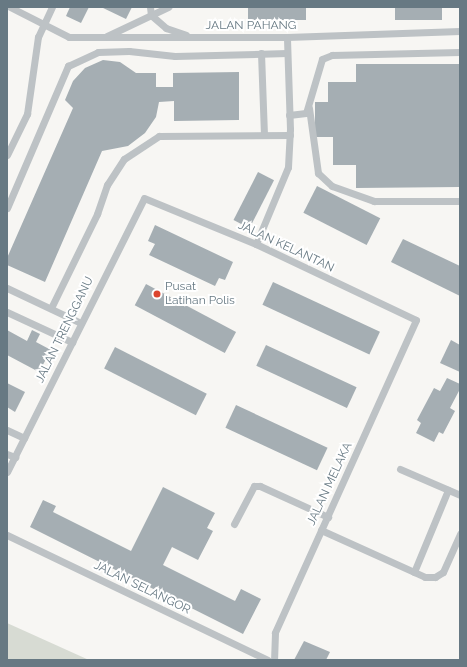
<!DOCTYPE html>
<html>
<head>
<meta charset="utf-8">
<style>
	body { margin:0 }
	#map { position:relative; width:467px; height:667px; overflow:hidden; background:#f7f6f3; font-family:Raleway,sans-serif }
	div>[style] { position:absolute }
	.green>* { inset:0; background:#d7dbd3 }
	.building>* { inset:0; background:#a5aeb3; transform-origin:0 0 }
	.service>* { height:7px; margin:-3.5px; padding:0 3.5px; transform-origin:3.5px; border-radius:3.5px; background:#bdc2c5 }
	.dots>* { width:11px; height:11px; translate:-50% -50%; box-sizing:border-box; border:2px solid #fff; border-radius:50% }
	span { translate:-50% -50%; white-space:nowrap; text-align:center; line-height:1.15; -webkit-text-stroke:4px #fff; paint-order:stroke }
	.street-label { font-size:12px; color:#677983 }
	.poi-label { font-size:12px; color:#677983 }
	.left { translate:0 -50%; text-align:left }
	.frame { position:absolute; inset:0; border:8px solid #677983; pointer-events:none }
</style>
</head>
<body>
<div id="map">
	<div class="green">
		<i style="clip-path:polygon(7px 623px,89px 660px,7px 660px)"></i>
	</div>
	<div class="building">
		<i style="clip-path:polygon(70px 7px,89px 7px,81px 23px,66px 16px)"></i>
		<i style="clip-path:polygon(101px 7px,132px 7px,126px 19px)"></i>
		<i style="left:248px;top:7px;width:58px;height:13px"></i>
		<i style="left:395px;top:7px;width:47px;height:13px"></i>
		<i style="clip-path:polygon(103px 60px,120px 62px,136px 73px,156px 73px,156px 87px,173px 87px,173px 73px,239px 72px,239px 120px,174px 121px,174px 101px,159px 102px,156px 117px,145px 133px,128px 146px,102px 151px,45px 282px,7px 265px,7px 258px,73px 108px,65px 100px,73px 81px,85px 68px)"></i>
		<i style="clip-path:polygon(356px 64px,460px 64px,460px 187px,356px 188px,356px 165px,333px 165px,333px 137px,315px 137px,315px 102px,328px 102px,328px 82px,356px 82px)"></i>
		<i style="left:258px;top:172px;width:18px;height:54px;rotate:27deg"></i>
		<i style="left:317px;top:186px;width:71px;height:30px;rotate:27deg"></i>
		<i style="clip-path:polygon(155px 225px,233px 262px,225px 280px,219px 278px,215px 286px,149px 255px,155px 244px,148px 241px)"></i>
		<i style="clip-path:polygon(403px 239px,460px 266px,460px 296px,391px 262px)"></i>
		<i style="left:273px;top:282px;width:118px;height:25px;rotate:25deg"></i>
		<i style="left:146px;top:284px;width:102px;height:24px;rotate:28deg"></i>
		<i style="clip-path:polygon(7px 330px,27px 341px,32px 330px,40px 334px,36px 342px,51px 350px,39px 372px,7px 355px)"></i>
		<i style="clip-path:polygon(451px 340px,460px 345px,460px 372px,440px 363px)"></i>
		<i style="left:266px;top:345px;width:100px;height:23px;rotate:25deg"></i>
		<i style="left:115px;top:347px;width:103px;height:24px;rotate:27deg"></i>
		<i style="clip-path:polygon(447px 378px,460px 384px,460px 389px,450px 408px,455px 411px,443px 434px,439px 432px,434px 442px,416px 433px,421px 423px,417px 420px,434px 388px,440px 391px)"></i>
		<i style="clip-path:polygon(7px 383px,25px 392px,15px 412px,7px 407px)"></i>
		<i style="left:236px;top:405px;width:101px;height:25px;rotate:25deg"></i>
		<i style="clip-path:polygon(163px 487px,215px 513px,207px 528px,213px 531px,198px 560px,172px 547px,163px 565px,235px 601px,241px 589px,261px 599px,243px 634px,30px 527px,43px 500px,56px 506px,53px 512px,131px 551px)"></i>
		<i style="clip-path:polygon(304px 641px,330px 652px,326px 660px,294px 660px)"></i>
	</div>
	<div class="service">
		<i style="left:10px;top:7px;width:66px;rotate:27deg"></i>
		<i style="left:69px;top:37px;width:218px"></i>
		<i style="left:287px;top:37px;width:173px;rotate:-2deg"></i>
		<i style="left:150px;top:7px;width:8px;rotate:83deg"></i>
		<i style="left:151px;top:15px;width:20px;rotate:41deg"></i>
		<i style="left:166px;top:28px;width:21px;rotate:19deg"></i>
		<i style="left:107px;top:36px;width:68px;rotate:-25.4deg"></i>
		<i style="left:261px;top:53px;width:82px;rotate:87.9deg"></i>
		<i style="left:309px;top:108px;width:66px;rotate:82.1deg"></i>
		<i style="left:318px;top:173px;width:19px;rotate:43deg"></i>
		<i style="left:332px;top:186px;width:45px;rotate:19.7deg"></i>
		<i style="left:374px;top:201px;width:86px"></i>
		<i style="left:289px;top:115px;width:17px;rotate:-7deg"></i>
		<i style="left:306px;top:113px;width:56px;rotate:-73.5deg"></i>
		<i style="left:322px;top:59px;width:11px;rotate:-22deg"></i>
		<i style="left:332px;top:55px;width:128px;rotate:-1.3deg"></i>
		<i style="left:7px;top:155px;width:46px;rotate:-64deg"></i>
		<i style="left:27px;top:114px;width:78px;rotate:-81.9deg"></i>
		<i style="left:38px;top:37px;width:33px;rotate:-65deg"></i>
		<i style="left:7px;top:208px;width:155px;rotate:-66.8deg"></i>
		<i style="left:68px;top:66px;width:33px;rotate:-25deg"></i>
		<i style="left:98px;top:52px;width:31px;rotate:-2deg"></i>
		<i style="left:129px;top:51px;width:46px;rotate:6.2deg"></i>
		<i style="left:175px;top:56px;width:112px;rotate:-1.5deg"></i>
		<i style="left:256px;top:244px;width:83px;rotate:-67.4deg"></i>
		<i style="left:288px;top:167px;width:38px;rotate:-87deg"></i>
		<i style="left:290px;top:129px;width:92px;rotate:-91.9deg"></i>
		<i style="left:7px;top:288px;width:82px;rotate:25.3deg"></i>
		<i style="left:51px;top:308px;width:105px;rotate:-63.9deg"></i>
		<i style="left:97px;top:214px;width:31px;rotate:-71deg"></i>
		<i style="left:107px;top:185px;width:31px;rotate:-57deg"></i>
		<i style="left:124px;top:159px;width:42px;rotate:-33.3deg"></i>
		<i style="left:159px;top:136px;width:131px;rotate:-0.4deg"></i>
		<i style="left:7px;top:312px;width:72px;rotate:24.8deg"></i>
		<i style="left:7px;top:430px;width:19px;rotate:25deg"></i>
		<i style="left:7px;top:454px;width:9px;rotate:21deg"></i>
		<i style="left:400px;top:469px;width:65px;rotate:23.4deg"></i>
		<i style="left:7px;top:472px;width:306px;rotate:-63.4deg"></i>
		<i style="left:144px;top:198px;width:121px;rotate:22.3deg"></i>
		<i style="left:256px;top:244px;width:177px;rotate:25.4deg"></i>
		<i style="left:416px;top:320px;width:343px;rotate:114.3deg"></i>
		<i style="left:275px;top:633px;width:27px;rotate:92deg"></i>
		<i style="left:234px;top:524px;width:43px;rotate:-62.2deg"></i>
		<i style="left:254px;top:486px;width:6px"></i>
		<i style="left:260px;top:486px;width:75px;rotate:24.5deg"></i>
		<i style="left:321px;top:530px;width:114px;rotate:24.3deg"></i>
		<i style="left:425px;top:577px;width:10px"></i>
		<i style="left:435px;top:577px;width:9px;rotate:-32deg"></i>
		<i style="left:443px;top:572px;width:42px;rotate:-65.9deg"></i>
		<i style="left:7px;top:535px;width:289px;rotate:25.6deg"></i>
		<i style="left:414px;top:572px;width:89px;rotate:-67.5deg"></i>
	</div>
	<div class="dots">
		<i style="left:157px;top:294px;background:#dc452e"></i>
	</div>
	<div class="street-label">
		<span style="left:251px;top:26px">JALAN PAHANG</span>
		<span style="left:286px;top:247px;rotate:25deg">JALAN KELANTAN</span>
		<span style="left:65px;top:330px;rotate:-64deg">JALAN TRENGGANU</span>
		<span style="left:330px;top:484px;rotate:-65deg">JALAN MELAKA</span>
		<span style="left:142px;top:588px;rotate:26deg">JALAN SELANGOR</span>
	</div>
	<div class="poi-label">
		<span class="left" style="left:165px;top:294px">Pusat<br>Latihan Polis</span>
	</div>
	<div class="frame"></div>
</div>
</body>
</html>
